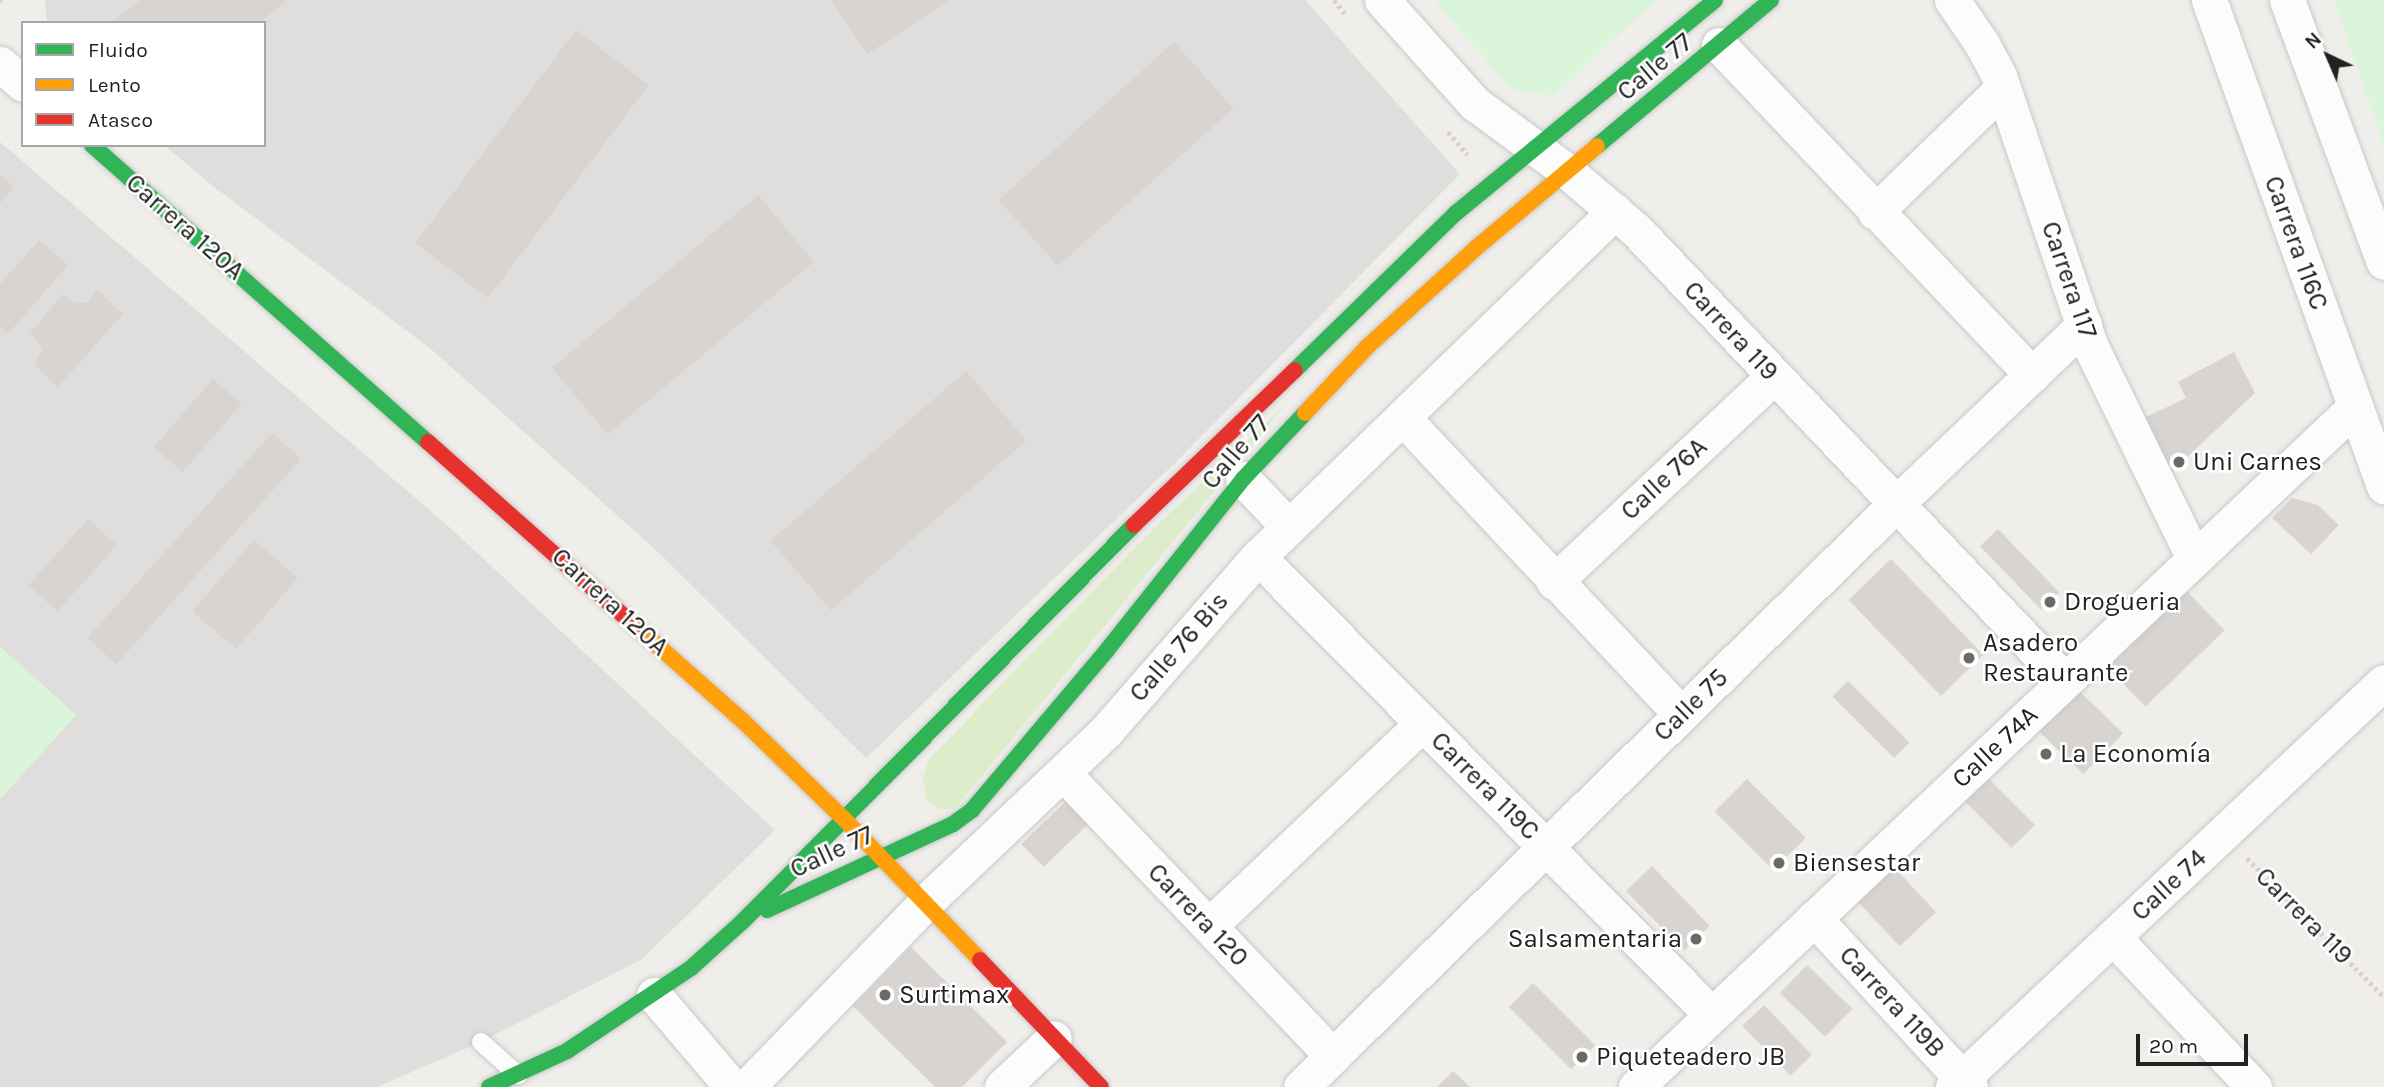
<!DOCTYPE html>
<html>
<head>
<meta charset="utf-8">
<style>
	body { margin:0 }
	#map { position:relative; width:2384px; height:1087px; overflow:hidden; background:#f0eeeb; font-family:Karla,sans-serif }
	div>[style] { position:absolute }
	.residential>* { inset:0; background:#dfdedc }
	.grass>* { inset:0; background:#ddeccb }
	.park>* { inset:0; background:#daf5da }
	.building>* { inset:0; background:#d7d4d2; transform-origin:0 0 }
	.path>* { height:4.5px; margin-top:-2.25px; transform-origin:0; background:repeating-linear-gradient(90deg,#dccecd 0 3.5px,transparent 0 7px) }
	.roads { filter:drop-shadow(0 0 2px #c9c8c7) drop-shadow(0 0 2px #c9c8c7) }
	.lane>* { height:18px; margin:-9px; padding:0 9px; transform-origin:9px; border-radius:9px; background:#fdfcfc }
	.street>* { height:35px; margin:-17.5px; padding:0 17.5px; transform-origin:17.5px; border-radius:17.5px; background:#fdfcfc }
	.fast>* { height:16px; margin:-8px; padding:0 8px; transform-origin:8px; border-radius:8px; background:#30b455 }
	.slow>* { height:16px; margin:-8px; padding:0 8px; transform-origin:8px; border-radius:8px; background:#ff9f0a }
	.jam>* { height:16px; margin:-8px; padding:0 8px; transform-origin:8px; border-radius:8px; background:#e5322d }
	.dots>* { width:19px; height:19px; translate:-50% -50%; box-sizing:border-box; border:4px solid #fff; border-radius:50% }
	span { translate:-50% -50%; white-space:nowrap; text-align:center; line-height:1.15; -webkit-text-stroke:5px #fff; paint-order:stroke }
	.street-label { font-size:26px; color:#222 }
	.poi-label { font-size:26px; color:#222 }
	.left { translate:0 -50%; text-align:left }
	.right { translate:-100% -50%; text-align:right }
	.legend { position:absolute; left:21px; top:21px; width:245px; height:126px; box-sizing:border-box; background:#fff; border:2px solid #a7a7a7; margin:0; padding:9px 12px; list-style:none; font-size:21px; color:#222 }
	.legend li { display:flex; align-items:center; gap:14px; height:35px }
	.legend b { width:35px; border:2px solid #a7a7a7 }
	.north { position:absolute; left:2293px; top:21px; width:70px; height:70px; -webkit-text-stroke:5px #fff; paint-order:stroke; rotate:316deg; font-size:19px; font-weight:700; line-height:28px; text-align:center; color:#222 }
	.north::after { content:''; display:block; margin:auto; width:24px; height:32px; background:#222; clip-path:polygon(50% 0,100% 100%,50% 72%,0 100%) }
	.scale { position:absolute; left:2136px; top:1034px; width:112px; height:32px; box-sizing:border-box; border:4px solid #222; border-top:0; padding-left:9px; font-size:21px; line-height:24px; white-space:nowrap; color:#222; -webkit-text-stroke:5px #fff; paint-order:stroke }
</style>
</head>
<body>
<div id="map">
	<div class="residential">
		<i style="clip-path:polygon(45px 0,1305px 0,1460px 174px,1175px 463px,866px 758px,656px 550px,431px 349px,214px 187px,164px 145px,264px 145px,264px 23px,47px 23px)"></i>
		<i style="clip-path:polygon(0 142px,447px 525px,775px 830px,642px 959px,481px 1042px,377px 1087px,0 1087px,0 799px,76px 715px,0 647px)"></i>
	</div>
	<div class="grass">
		<i style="clip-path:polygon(1284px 406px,955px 809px,938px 809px,926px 798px,923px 777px,929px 759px,1158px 524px)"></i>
	</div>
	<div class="park">
		<i style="clip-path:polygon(1434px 0,1656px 0,1554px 96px,1511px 89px)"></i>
		<i style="clip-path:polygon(2334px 0,2384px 0,2384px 147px)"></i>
		<i style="clip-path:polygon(0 647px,76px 715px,0 799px)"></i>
	</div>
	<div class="building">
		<i style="clip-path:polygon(140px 0,287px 0,259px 23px,111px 23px)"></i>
		<i style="clip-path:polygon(831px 0,950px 0,867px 54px)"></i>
		<i style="left:576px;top:30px;width:91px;height:267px;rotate:37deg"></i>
		<i style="left:1174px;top:42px;width:89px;height:236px;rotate:48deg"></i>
		<i style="clip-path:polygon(0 174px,14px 187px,0 203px)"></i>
		<i style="left:758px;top:195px;width:87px;height:269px;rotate:50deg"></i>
		<i style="clip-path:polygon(39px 240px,68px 265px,8px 334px,0 327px,0 284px)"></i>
		<i style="clip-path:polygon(97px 290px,123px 314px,58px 387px,34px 364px,43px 349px,30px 333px,63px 294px,75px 303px,87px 303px)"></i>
		<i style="clip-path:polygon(2234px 352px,2255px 393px,2166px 477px,2140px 420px,2186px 398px,2178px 382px)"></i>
		<i style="left:966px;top:371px;width:92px;height:259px;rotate:49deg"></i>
		<i style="left:213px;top:379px;width:38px;height:90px;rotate:41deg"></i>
		<i style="left:272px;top:433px;width:39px;height:276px;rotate:42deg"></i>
		<i style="clip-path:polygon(2292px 498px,2318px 505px,2339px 525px,2311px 554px,2272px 518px)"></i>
		<i style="left:88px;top:519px;width:39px;height:89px;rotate:42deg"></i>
		<i style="left:1998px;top:529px;width:88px;height:25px;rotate:46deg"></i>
		<i style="left:254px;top:540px;width:58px;height:94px;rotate:41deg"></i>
		<i style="left:1891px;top:559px;width:133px;height:59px;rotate:46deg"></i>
		<i style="left:2178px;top:582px;width:67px;height:110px;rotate:46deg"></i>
		<i style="left:1848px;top:681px;width:87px;height:22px;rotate:45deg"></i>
		<i style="left:2072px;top:684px;width:71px;height:57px;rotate:44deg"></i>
		<i style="left:1986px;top:776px;width:69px;height:33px;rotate:45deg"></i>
		<i style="left:1747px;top:779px;width:83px;height:46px;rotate:45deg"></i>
		<i style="left:1066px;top:801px;width:32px;height:62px;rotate:46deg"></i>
		<i style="left:1891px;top:864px;width:66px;height:50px;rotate:47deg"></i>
		<i style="left:1652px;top:866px;width:83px;height:36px;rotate:46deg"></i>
		<i style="clip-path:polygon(911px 947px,1007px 1042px,962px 1087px,935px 1087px,853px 1006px)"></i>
		<i style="left:1807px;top:965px;width:63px;height:39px;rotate:44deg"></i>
		<i style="left:1533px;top:983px;width:88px;height:34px;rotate:45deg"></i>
		<i style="left:1764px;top:1005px;width:69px;height:30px;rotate:46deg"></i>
		<i style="clip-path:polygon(1453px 1071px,1470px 1087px,1437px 1087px)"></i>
	</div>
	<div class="path">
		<i style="left:1334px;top:0;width:19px;rotate:51deg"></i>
		<i style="left:0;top:1px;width:2px;rotate:-27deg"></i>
		<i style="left:1448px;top:132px;width:30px;rotate:49deg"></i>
		<i style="left:2247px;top:858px;width:195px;rotate:45.4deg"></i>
	</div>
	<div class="roads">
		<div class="lane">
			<i style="left:481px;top:1042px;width:50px;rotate:41.7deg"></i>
		</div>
		<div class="street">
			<i style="left:1382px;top:0;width:138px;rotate:48.2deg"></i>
			<i style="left:1474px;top:103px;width:117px;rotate:36.3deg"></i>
			<i style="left:1568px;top:172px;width:89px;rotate:40.5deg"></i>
			<i style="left:1636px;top:230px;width:622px;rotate:46.43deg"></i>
			<i style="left:1952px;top:0;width:53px;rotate:55.7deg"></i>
			<i style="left:1982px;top:44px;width:36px;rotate:62deg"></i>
			<i style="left:1999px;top:76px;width:284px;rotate:71.3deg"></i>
			<i style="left:2090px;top:345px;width:237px;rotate:64deg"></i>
			<i style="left:2209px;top:0;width:517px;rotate:70.2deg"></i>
			<i style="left:2287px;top:0;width:279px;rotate:69.7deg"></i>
			<i style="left:1719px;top:45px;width:455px;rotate:46.5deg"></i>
			<i style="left:0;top:64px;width:30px;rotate:41deg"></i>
			<i style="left:1875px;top:212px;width:178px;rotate:-44.1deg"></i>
			<i style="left:1403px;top:418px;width:406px;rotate:46.8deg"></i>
			<i style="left:1243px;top:479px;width:66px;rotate:46.2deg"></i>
			<i style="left:1258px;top:557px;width:645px;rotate:45.25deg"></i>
			<i style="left:1554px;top:582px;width:301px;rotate:-43.1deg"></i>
			<i style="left:1064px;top:774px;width:390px;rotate:46.4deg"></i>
			<i style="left:1814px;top:918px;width:230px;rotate:47.3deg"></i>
			<i style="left:1209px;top:926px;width:294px;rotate:-43.5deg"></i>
			<i style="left:2113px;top:937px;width:206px;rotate:46.8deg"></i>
			<i style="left:654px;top:995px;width:121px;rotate:49.7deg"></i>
			<i style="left:747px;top:1087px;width:256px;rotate:-45.9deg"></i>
			<i style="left:925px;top:903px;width:250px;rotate:-43.5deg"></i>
			<i style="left:1106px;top:731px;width:231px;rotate:-48.9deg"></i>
			<i style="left:1258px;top:557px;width:497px;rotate:-44.1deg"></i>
			<i style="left:1002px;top:1087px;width:71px;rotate:-43.3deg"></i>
			<i style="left:1301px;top:1087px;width:833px;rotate:-44.42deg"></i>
			<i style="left:1896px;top:504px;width:260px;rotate:-43.6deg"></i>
			<i style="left:1636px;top:1087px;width:990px;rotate:-43.4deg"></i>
			<i style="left:1953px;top:1087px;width:591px;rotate:-43.22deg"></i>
		</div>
		<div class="fast">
			<i style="left:92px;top:145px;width:448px;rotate:41.5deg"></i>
			<i style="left:1597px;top:146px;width:227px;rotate:-40deg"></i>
			<i style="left:1295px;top:370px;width:225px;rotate:-44.3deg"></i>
			<i style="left:1456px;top:213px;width:335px;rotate:-39.4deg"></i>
			<i style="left:767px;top:910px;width:205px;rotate:-24.8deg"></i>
			<i style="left:953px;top:824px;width:24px;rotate:-36deg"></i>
			<i style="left:972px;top:810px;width:209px;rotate:-49.8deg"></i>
			<i style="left:1107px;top:650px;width:218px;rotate:-51.5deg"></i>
			<i style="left:1243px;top:479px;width:91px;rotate:-46.8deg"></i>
			<i style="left:489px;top:1087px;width:86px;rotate:-24.8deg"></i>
			<i style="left:567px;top:1051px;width:149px;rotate:-33.8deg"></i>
			<i style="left:691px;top:968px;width:70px;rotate:-42.1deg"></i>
			<i style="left:743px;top:921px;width:557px;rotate:-45.36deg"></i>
		</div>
		<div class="slow">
			<i style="left:1305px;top:413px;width:91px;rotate:-46.8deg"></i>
			<i style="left:1367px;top:347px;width:147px;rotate:-42.2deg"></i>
			<i style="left:1476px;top:248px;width:158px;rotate:-40.1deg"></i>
			<i style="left:640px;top:630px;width:137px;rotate:41.5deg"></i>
			<i style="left:743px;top:721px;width:141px;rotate:44.1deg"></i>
			<i style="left:844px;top:819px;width:196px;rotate:46deg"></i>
		</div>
		<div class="jam">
			<i style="left:428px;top:442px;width:283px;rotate:41.6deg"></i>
			<i style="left:1134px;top:525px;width:223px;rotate:-43.9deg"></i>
			<i style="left:980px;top:960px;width:175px;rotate:46.4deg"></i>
		</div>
	</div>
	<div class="dots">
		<i style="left:2179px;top:462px;background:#6a6968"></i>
		<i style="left:2050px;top:602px;background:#6a6968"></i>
		<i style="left:1969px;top:658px;background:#6a6968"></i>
		<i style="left:2046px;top:754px;background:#6a6968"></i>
		<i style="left:1779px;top:863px;background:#6a6968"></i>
		<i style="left:1696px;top:939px;background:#6a6968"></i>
		<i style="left:885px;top:995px;background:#6a6968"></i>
		<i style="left:1582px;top:1057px;background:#6a6968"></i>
	</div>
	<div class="street-label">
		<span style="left:1655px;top:67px;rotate:-40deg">Calle 77</span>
		<span style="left:185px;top:227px;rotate:41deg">Carrera 120A</span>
		<span style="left:2296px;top:243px;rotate:70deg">Carrera 116C</span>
		<span style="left:2069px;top:280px;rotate:71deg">Carrera 117</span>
		<span style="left:1731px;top:331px;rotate:47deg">Carrera 119</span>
		<span style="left:1236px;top:452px;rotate:-49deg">Calle 77</span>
		<span style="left:1664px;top:479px;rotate:-43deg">Calle 76A</span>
		<span style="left:610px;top:602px;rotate:42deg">Carrera 120A</span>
		<span style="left:1179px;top:647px;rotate:-49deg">Calle 76 Bis</span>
		<span style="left:1691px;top:705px;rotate:-44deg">Calle 75</span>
		<span style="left:1995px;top:747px;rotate:-43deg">Calle 74A</span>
		<span style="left:1485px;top:786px;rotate:45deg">Carrera 119C</span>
		<span style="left:832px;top:852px;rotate:-25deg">Calle 77</span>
		<span style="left:2169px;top:885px;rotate:-43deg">Calle 74</span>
		<span style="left:1198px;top:915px;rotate:46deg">Carrera 120</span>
		<span style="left:2304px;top:916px;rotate:45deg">Carrera 119</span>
		<span style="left:1892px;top:1002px;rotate:47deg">Carrera 119B</span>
	</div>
	<div class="poi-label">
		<span class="left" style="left:2193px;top:462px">Uni Carnes</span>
		<span class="left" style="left:2064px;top:602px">Drogueria</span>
		<span class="left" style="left:1983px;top:658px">Asadero<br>Restaurante</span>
		<span class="left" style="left:2060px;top:754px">La Economía</span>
		<span class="left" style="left:1793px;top:863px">Biensestar</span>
		<span class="right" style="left:1682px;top:939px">Salsamentaria</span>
		<span class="left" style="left:899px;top:995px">Surtimax</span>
		<span class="left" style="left:1596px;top:1057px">Piqueteadero JB</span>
	</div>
	<ul class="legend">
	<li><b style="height:9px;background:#30b455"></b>Fluido</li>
	<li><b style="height:9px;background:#ff9f0a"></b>Lento</li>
	<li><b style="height:9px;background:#e5322d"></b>Atasco</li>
	</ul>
	<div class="north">N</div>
	<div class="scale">20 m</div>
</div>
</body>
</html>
